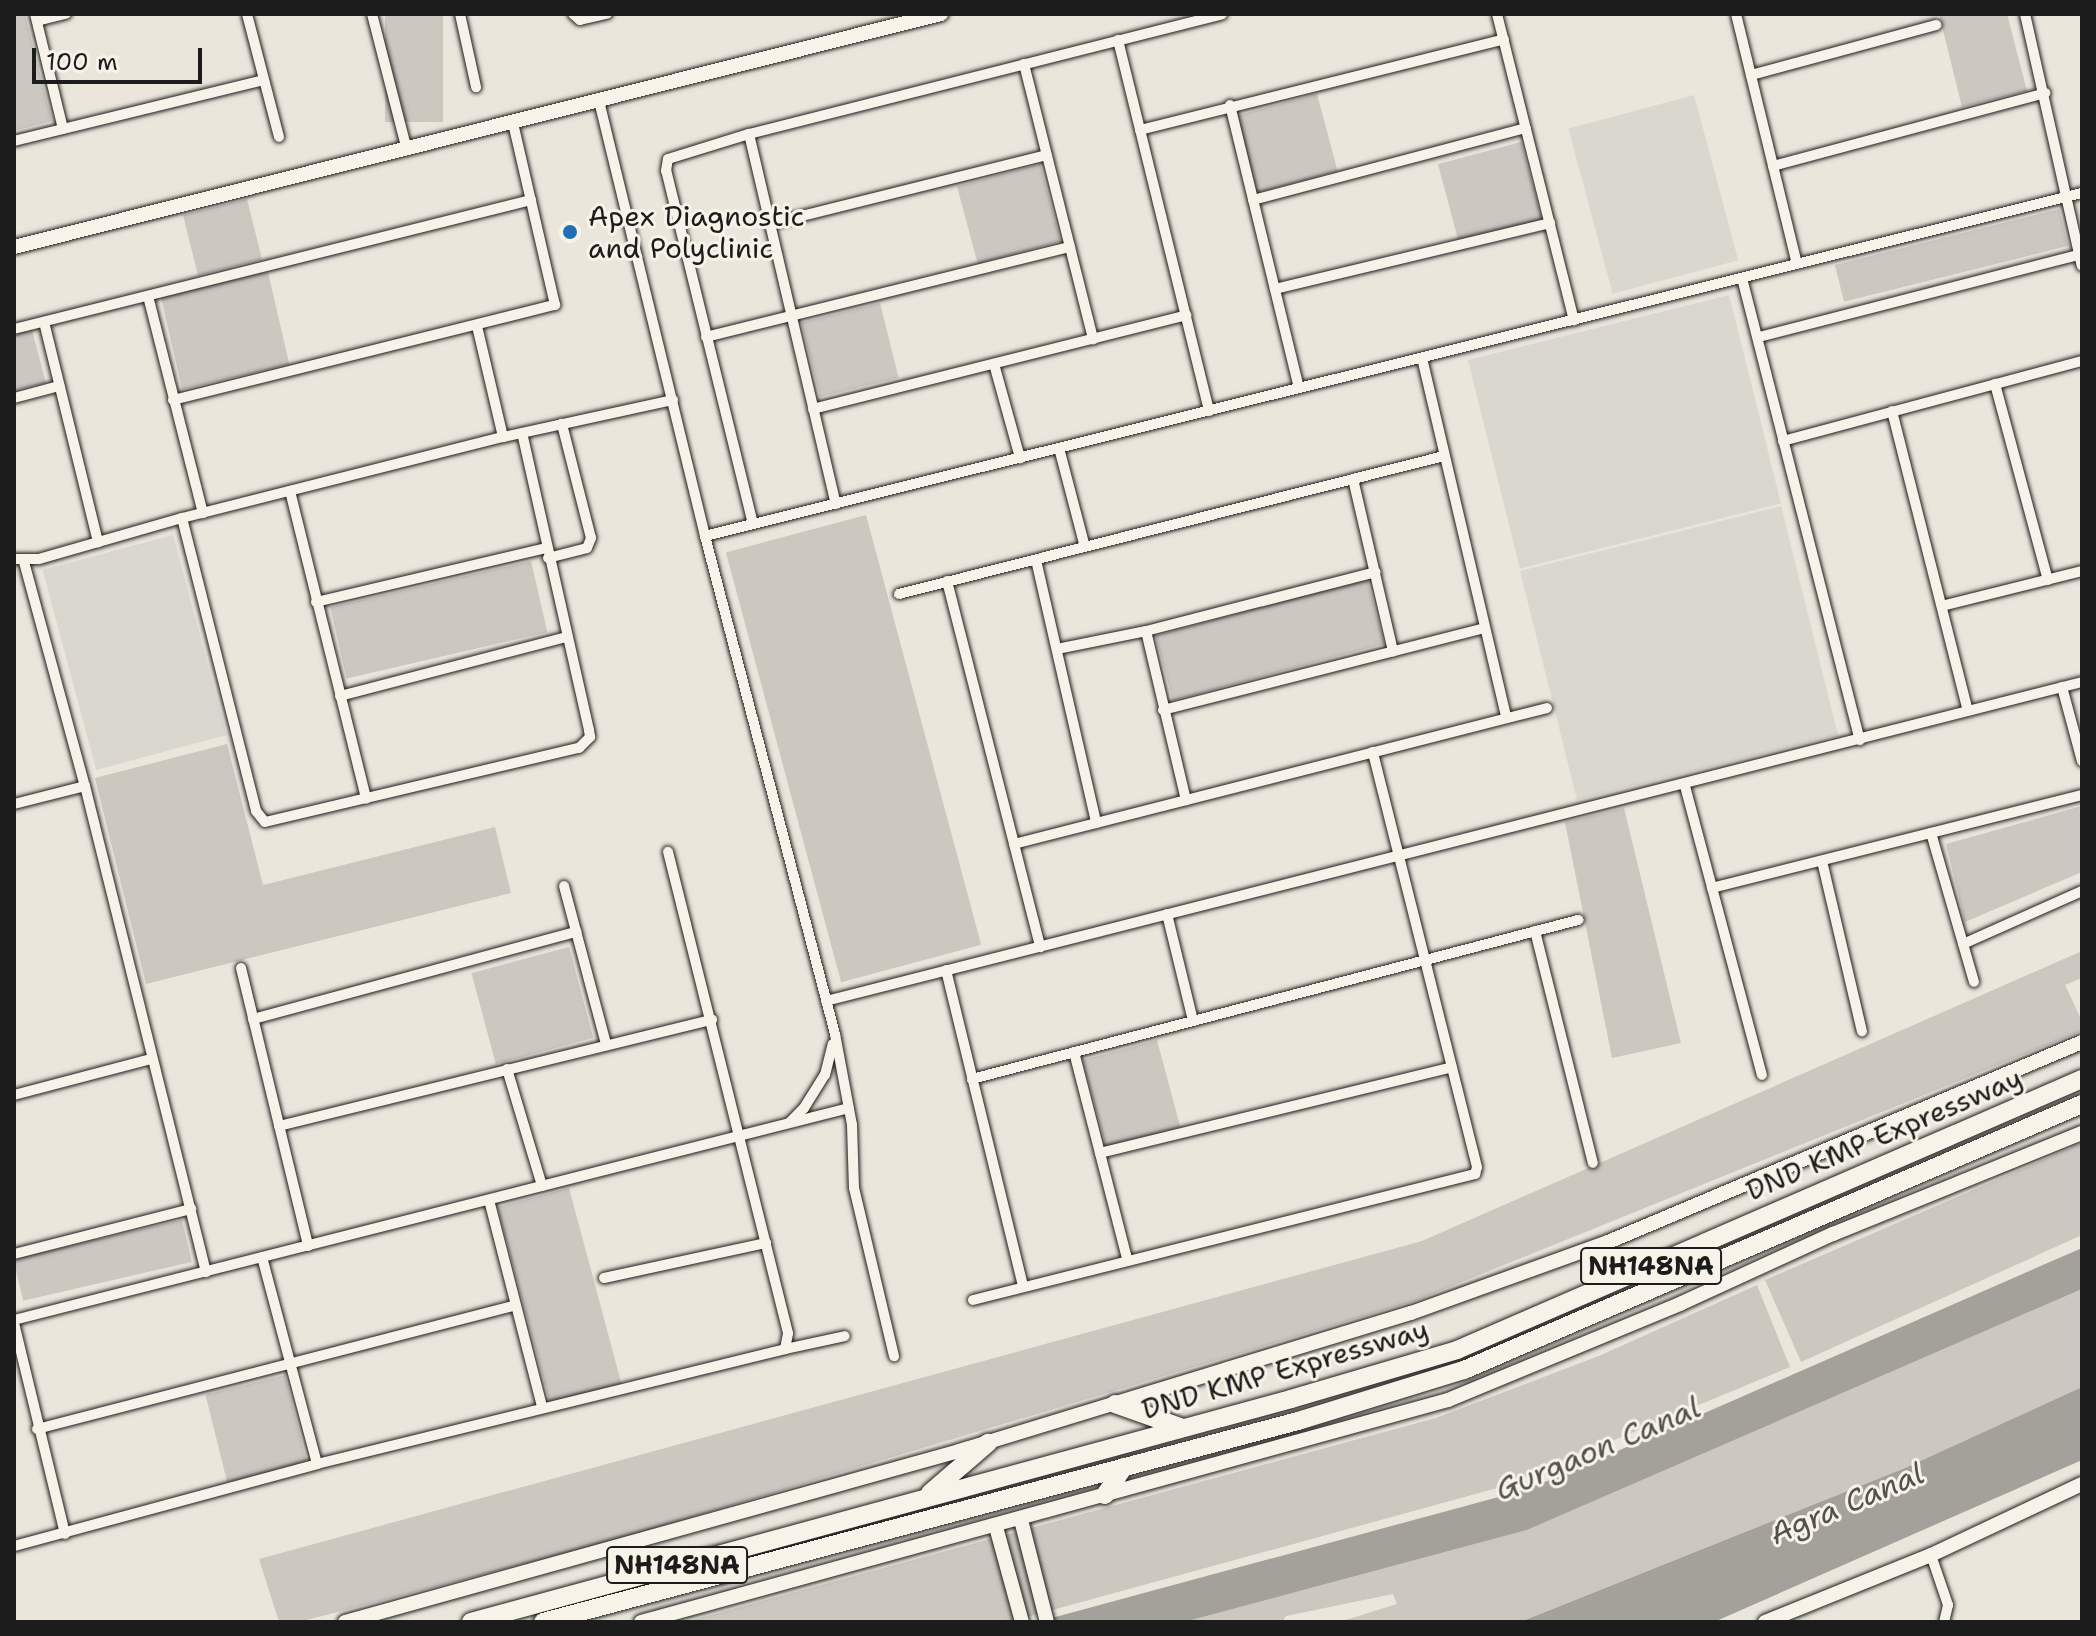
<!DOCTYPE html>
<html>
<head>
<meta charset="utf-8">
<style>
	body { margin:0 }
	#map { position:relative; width:2096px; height:1636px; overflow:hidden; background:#eae6dc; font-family:"Shantell Sans",sans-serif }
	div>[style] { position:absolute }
	.built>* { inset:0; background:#dad7ce; transform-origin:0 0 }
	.green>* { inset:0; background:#ccc8c0; transform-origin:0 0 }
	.water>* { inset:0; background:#a3a19a }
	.roads { filter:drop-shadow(0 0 2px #1c1c1c) drop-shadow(0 0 2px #1c1c1c) }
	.street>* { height:10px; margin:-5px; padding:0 5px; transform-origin:5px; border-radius:5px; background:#f7f3e8 }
	.secondary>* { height:14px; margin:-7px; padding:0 7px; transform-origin:7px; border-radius:7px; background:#f7f3e8 }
	.highway>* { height:18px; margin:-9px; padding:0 9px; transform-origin:9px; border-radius:9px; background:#f7f3e8 }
	.dots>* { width:22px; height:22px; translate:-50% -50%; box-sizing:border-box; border:4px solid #f7f3e8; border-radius:50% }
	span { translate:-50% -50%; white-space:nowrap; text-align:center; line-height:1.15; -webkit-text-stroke:6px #f7f3e8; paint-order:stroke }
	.shield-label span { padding:2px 6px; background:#f7f3e8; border:2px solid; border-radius:6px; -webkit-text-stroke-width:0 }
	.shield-label { font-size:26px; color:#1c1c1c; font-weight:700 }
	.poi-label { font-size:28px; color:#1c1c1c }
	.left { translate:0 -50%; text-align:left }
	.street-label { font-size:28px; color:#1c1c1c }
	.water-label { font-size:30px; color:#52514e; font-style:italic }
	.frame { position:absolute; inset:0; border:16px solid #1c1c1c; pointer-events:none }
	.scale { position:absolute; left:32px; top:48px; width:170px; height:36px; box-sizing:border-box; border:4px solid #1c1c1c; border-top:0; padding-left:10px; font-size:24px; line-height:28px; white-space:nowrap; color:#1c1c1c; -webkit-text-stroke:6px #f7f3e8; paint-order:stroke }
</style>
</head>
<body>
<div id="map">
	<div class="built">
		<i style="left:1694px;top:95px;width:171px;height:130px;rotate:75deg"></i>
		<i style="left:1729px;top:295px;width:215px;height:269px;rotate:76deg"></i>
		<i style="left:1781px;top:506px;width:236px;height:269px;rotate:76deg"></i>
		<i style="left:173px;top:535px;width:207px;height:135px;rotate:75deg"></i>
	</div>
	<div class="green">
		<i style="clip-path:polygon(14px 14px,25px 14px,52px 121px,14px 131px)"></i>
		<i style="left:385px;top:14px;width:58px;height:108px"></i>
		<i style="clip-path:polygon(1939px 14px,2007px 14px,2027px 91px,1962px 107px)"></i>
		<i style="left:1317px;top:94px;width:80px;height:86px;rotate:75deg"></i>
		<i style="left:1521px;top:142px;width:80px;height:86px;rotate:75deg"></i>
		<i style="left:1040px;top:164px;width:80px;height:86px;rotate:75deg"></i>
		<i style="left:247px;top:199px;width:62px;height:66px;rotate:76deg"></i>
		<i style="left:2059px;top:209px;width:38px;height:231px;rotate:76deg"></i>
		<i style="left:268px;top:272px;width:95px;height:110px;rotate:77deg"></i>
		<i style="left:880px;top:303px;width:77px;height:81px;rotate:76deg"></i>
		<i style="clip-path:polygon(32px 330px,46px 383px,14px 391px,14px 334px)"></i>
		<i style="left:866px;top:515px;width:445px;height:145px;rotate:75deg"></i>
		<i style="left:531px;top:561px;width:73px;height:206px;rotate:77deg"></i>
		<i style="left:1367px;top:579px;width:67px;height:219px;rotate:75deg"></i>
		<i style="clip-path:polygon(227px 744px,263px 885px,495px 827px,511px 893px,146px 984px,95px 778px)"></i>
		<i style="clip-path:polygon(2082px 806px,2082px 872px,1965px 922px,1946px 844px)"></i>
		<i style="clip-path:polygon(1624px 808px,1681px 1043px,1612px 1058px,1565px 822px)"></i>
		<i style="left:569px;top:947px;width:94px;height:101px;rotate:75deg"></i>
		<i style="clip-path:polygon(2082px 951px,2082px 978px,2065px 985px,2082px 1021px,2082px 1031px,1415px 1301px,605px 1543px,299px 1622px,279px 1622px,259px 1559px,1422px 1241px)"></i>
		<i style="left:1157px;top:1040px;width:90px;height:77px;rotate:75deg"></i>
		<i style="clip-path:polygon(2082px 1143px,2082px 1235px,1801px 1362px,1765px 1280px)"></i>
		<i style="left:569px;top:1188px;width:204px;height:74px;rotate:75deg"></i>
		<i style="left:182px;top:1220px;width:43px;height:173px;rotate:77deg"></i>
		<i style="clip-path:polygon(1757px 1285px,1790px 1367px,1501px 1487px,1009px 1622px,685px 1622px,1436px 1418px,1601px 1355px)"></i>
		<i style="clip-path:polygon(2082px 1289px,2082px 1387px,1905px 1468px,1520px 1622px,1339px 1622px,1397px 1604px,1393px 1594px,1286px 1616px,1282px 1622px,1184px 1622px,1527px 1530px)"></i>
		<i style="left:285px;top:1375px;width:90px;height:82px;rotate:76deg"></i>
	</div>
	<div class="water">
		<i style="clip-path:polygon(2082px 1248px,2082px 1289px,1527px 1530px,1184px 1622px,1037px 1622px,1506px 1495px,1556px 1478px)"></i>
		<i style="clip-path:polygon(2082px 1387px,2082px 1460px,1714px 1622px,1520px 1622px,1905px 1468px)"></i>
	</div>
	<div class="roads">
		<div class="street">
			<i style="left:35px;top:14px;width:118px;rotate:76.3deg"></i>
			<i style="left:247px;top:14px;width:127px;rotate:75.4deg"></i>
			<i style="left:372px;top:14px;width:140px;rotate:75.6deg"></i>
			<i style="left:460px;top:14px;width:75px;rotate:77.6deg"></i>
			<i style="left:573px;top:14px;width:9px;rotate:41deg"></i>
			<i style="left:580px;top:20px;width:28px;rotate:-13deg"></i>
			<i style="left:1497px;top:14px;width:316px;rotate:75.9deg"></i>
			<i style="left:1736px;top:14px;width:257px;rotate:76.3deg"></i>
			<i style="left:2025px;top:14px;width:258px;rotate:77.3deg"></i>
			<i style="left:37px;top:21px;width:30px;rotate:-14deg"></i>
			<i style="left:1118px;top:40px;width:382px;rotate:76.2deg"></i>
			<i style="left:1024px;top:64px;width:284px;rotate:75.9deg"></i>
			<i style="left:1751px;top:75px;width:192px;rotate:-15.1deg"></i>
			<i style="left:599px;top:101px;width:448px;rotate:76.3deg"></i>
			<i style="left:705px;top:536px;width:515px;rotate:75.37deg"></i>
			<i style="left:835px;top:1034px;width:93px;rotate:79.4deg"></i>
			<i style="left:852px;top:1125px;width:63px;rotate:88.2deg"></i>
			<i style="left:854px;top:1188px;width:173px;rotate:76.6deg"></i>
			<i style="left:1230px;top:105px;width:291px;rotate:76.3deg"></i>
			<i style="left:1140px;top:130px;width:375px;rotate:-14deg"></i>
			<i style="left:749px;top:134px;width:380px;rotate:76.8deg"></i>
			<i style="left:14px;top:141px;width:257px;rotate:-13.7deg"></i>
			<i style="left:1773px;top:166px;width:282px;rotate:-15deg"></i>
			<i style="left:1253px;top:200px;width:282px;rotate:-14.8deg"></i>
			<i style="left:770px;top:224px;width:285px;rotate:-14deg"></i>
			<i style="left:1742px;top:278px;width:477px;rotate:75.7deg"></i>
			<i style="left:1275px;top:289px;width:283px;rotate:-13.5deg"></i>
			<i style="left:148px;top:296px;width:224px;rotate:75.8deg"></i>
			<i style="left:44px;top:322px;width:227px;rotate:76.2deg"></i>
			<i style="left:477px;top:326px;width:114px;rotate:76.8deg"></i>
			<i style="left:14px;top:329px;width:533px;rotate:-14.01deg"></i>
			<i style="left:706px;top:337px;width:375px;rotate:-13.9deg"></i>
			<i style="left:1759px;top:337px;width:330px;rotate:-14.4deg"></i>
			<i style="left:1422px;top:358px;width:369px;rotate:76.8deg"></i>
			<i style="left:994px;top:364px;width:98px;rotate:74.5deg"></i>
			<i style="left:1995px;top:384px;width:203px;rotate:74.9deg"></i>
			<i style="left:14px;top:398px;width:47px;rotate:-14.9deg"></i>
			<i style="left:173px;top:400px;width:394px;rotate:-14deg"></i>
			<i style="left:555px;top:305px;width:187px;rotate:-103deg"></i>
			<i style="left:813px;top:409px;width:385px;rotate:-14.1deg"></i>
			<i style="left:1892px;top:411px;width:309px;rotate:75.8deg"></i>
			<i style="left:1783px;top:441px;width:310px;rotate:-15deg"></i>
			<i style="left:1059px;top:448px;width:102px;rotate:75.3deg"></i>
			<i style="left:1353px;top:479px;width:177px;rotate:76.9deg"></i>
			<i style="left:290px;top:491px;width:317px;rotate:76.1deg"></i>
			<i style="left:182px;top:518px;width:302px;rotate:75.8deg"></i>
			<i style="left:256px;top:811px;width:14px;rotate:51deg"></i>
			<i style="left:265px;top:822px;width:323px;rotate:-13.3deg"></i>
			<i style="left:579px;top:748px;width:16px;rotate:-45deg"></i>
			<i style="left:590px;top:737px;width:7px;rotate:-98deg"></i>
			<i style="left:589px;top:730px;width:304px;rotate:-102.7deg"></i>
			<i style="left:753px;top:524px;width:364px;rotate:-103.8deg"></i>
			<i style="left:666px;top:171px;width:12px;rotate:-81deg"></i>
			<i style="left:668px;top:159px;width:85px;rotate:-17.2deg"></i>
			<i style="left:749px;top:134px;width:488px;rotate:-14.2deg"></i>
			<i style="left:705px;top:536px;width:1419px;rotate:-13.99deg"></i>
			<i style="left:548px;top:558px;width:40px;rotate:-14.4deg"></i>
			<i style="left:587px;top:548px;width:11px;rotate:-68deg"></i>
			<i style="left:591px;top:538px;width:118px;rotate:-104.3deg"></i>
			<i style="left:14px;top:559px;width:25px"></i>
			<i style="left:39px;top:559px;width:149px;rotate:-16deg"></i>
			<i style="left:182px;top:518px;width:331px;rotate:-14.2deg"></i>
			<i style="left:503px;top:437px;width:174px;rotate:-12.3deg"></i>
			<i style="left:1036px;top:560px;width:270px;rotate:77.1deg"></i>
			<i style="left:24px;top:562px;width:232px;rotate:74.8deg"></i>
			<i style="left:85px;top:786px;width:501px;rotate:76.02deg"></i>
			<i style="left:947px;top:581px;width:378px;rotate:75.7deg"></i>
			<i style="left:899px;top:594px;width:562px;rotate:-14.21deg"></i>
			<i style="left:316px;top:602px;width:236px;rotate:-13.2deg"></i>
			<i style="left:1942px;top:606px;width:144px;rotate:-14deg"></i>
			<i style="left:1146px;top:631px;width:174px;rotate:76.7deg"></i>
			<i style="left:1057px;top:649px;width:91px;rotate:-11.4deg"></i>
			<i style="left:1146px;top:631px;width:237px;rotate:-14.4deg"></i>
			<i style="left:2062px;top:687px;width:77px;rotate:74.9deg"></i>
			<i style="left:340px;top:696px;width:234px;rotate:-14.6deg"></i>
			<i style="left:1163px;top:710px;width:331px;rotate:-14.3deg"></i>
			<i style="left:1685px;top:786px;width:299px;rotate:75.1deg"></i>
			<i style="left:14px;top:804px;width:73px;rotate:-14.2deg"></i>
			<i style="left:1931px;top:833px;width:155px;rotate:73.9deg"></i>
			<i style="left:1014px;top:844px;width:550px;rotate:-14.31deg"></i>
			<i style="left:1822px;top:861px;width:175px;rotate:76.8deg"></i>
			<i style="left:564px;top:886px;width:163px;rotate:75.1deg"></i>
			<i style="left:1712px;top:888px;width:382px;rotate:-14.1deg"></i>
			<i style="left:1167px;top:914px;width:110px;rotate:76.3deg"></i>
			<i style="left:1535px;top:931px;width:239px;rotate:76deg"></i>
			<i style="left:1963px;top:944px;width:130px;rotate:-24deg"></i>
			<i style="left:241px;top:968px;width:286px;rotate:76.4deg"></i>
			<i style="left:946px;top:970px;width:326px;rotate:76.3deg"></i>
			<i style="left:826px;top:1001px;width:1296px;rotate:-14.25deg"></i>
			<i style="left:253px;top:1019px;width:335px;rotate:-15.1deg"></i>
			<i style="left:1074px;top:1052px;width:214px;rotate:75.6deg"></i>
			<i style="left:507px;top:1069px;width:122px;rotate:73.3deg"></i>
			<i style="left:972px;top:1079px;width:627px;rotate:-14.7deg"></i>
			<i style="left:14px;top:1095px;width:142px;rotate:-14.7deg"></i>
			<i style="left:790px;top:1122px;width:20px;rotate:-45deg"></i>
			<i style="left:804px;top:1108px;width:39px;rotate:-58deg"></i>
			<i style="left:825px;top:1075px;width:32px;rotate:-76deg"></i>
			<i style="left:279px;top:1126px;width:446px;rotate:-13.8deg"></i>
			<i style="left:1100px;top:1153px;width:362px;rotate:-13.7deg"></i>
			<i style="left:489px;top:1200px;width:214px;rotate:75.6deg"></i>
			<i style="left:14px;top:1254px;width:183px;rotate:-14.3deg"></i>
			<i style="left:262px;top:1257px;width:214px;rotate:75.1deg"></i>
			<i style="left:604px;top:1278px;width:166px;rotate:-12.2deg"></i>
			<i style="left:973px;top:1300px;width:518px;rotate:-14.09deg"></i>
			<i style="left:1475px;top:1174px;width:7px;rotate:-74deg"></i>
			<i style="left:1477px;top:1167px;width:428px;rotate:-104.1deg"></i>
			<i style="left:14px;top:1320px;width:861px;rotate:-14.25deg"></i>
			<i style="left:14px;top:1323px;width:217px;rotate:76.4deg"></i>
			<i style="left:785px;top:1349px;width:61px;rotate:-12.2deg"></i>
			<i style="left:37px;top:1429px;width:494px;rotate:-14.5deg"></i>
			<i style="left:14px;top:1546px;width:314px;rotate:-15.1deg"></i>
			<i style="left:317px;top:1464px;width:482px;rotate:-13.8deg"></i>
			<i style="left:785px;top:1349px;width:16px;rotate:-79deg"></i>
			<i style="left:788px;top:1333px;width:496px;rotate:-104deg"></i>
			<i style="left:1931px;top:1555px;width:53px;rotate:71.2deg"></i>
			<i style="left:1948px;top:1605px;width:17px;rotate:103deg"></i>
		</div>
		<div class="secondary">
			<i style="left:14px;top:247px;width:956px;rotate:-14.11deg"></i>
			<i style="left:1021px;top:1520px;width:105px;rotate:75.7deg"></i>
			<i style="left:996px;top:1527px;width:98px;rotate:74.7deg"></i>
			<i style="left:345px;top:1622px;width:637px;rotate:-15.56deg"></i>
			<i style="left:959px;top:1451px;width:473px;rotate:-17deg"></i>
			<i style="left:1411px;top:1313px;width:209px;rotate:-19.8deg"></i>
			<i style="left:1608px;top:1242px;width:514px;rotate:-22.88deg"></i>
			<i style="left:641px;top:1622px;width:837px;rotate:-15.38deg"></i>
			<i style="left:1448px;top:1400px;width:253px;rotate:-22.5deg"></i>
			<i style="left:1682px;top:1303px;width:166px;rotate:-24.6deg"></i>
			<i style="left:1833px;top:1234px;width:269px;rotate:-22.1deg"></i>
			<i style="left:1765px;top:1622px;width:179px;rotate:-22deg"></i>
			<i style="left:1931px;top:1555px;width:167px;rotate:-25.2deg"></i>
		</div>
		<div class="highway">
			<i style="left:1115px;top:1404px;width:69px;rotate:19.5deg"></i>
			<i style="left:930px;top:1493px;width:77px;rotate:-40.8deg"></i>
			<i style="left:1105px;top:1495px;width:34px;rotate:-56deg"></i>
			<i style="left:471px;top:1622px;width:850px;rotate:-15.21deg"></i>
			<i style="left:1291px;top:1399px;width:173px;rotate:-16.4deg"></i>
			<i style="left:1457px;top:1350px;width:681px;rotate:-23.44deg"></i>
			<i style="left:543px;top:1622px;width:781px;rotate:-14.91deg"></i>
			<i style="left:1298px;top:1421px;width:174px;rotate:-17.1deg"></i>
			<i style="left:1464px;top:1370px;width:673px;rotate:-23.29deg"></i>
		</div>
	</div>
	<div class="dots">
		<i style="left:570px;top:232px;background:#1f6fb2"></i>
	</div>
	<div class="shield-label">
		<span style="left:1651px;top:1266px">NH148NA</span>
		<span style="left:677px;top:1565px">NH148NA</span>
	</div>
	<div class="poi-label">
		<span class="left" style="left:588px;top:232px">Apex Diagnostic<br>and Polyclinic</span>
	</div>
	<div class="street-label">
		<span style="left:1884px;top:1134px;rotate:-23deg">DND KMP Expressway</span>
		<span style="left:1285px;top:1369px;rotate:-16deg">DND KMP Expressway</span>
	</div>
	<div class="water-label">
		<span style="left:1598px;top:1449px;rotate:-23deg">Gurgaon Canal</span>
		<span style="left:1847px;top:1504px;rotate:-23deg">Agra Canal</span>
	</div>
	<div class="frame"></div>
	<div class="scale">100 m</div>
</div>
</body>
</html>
